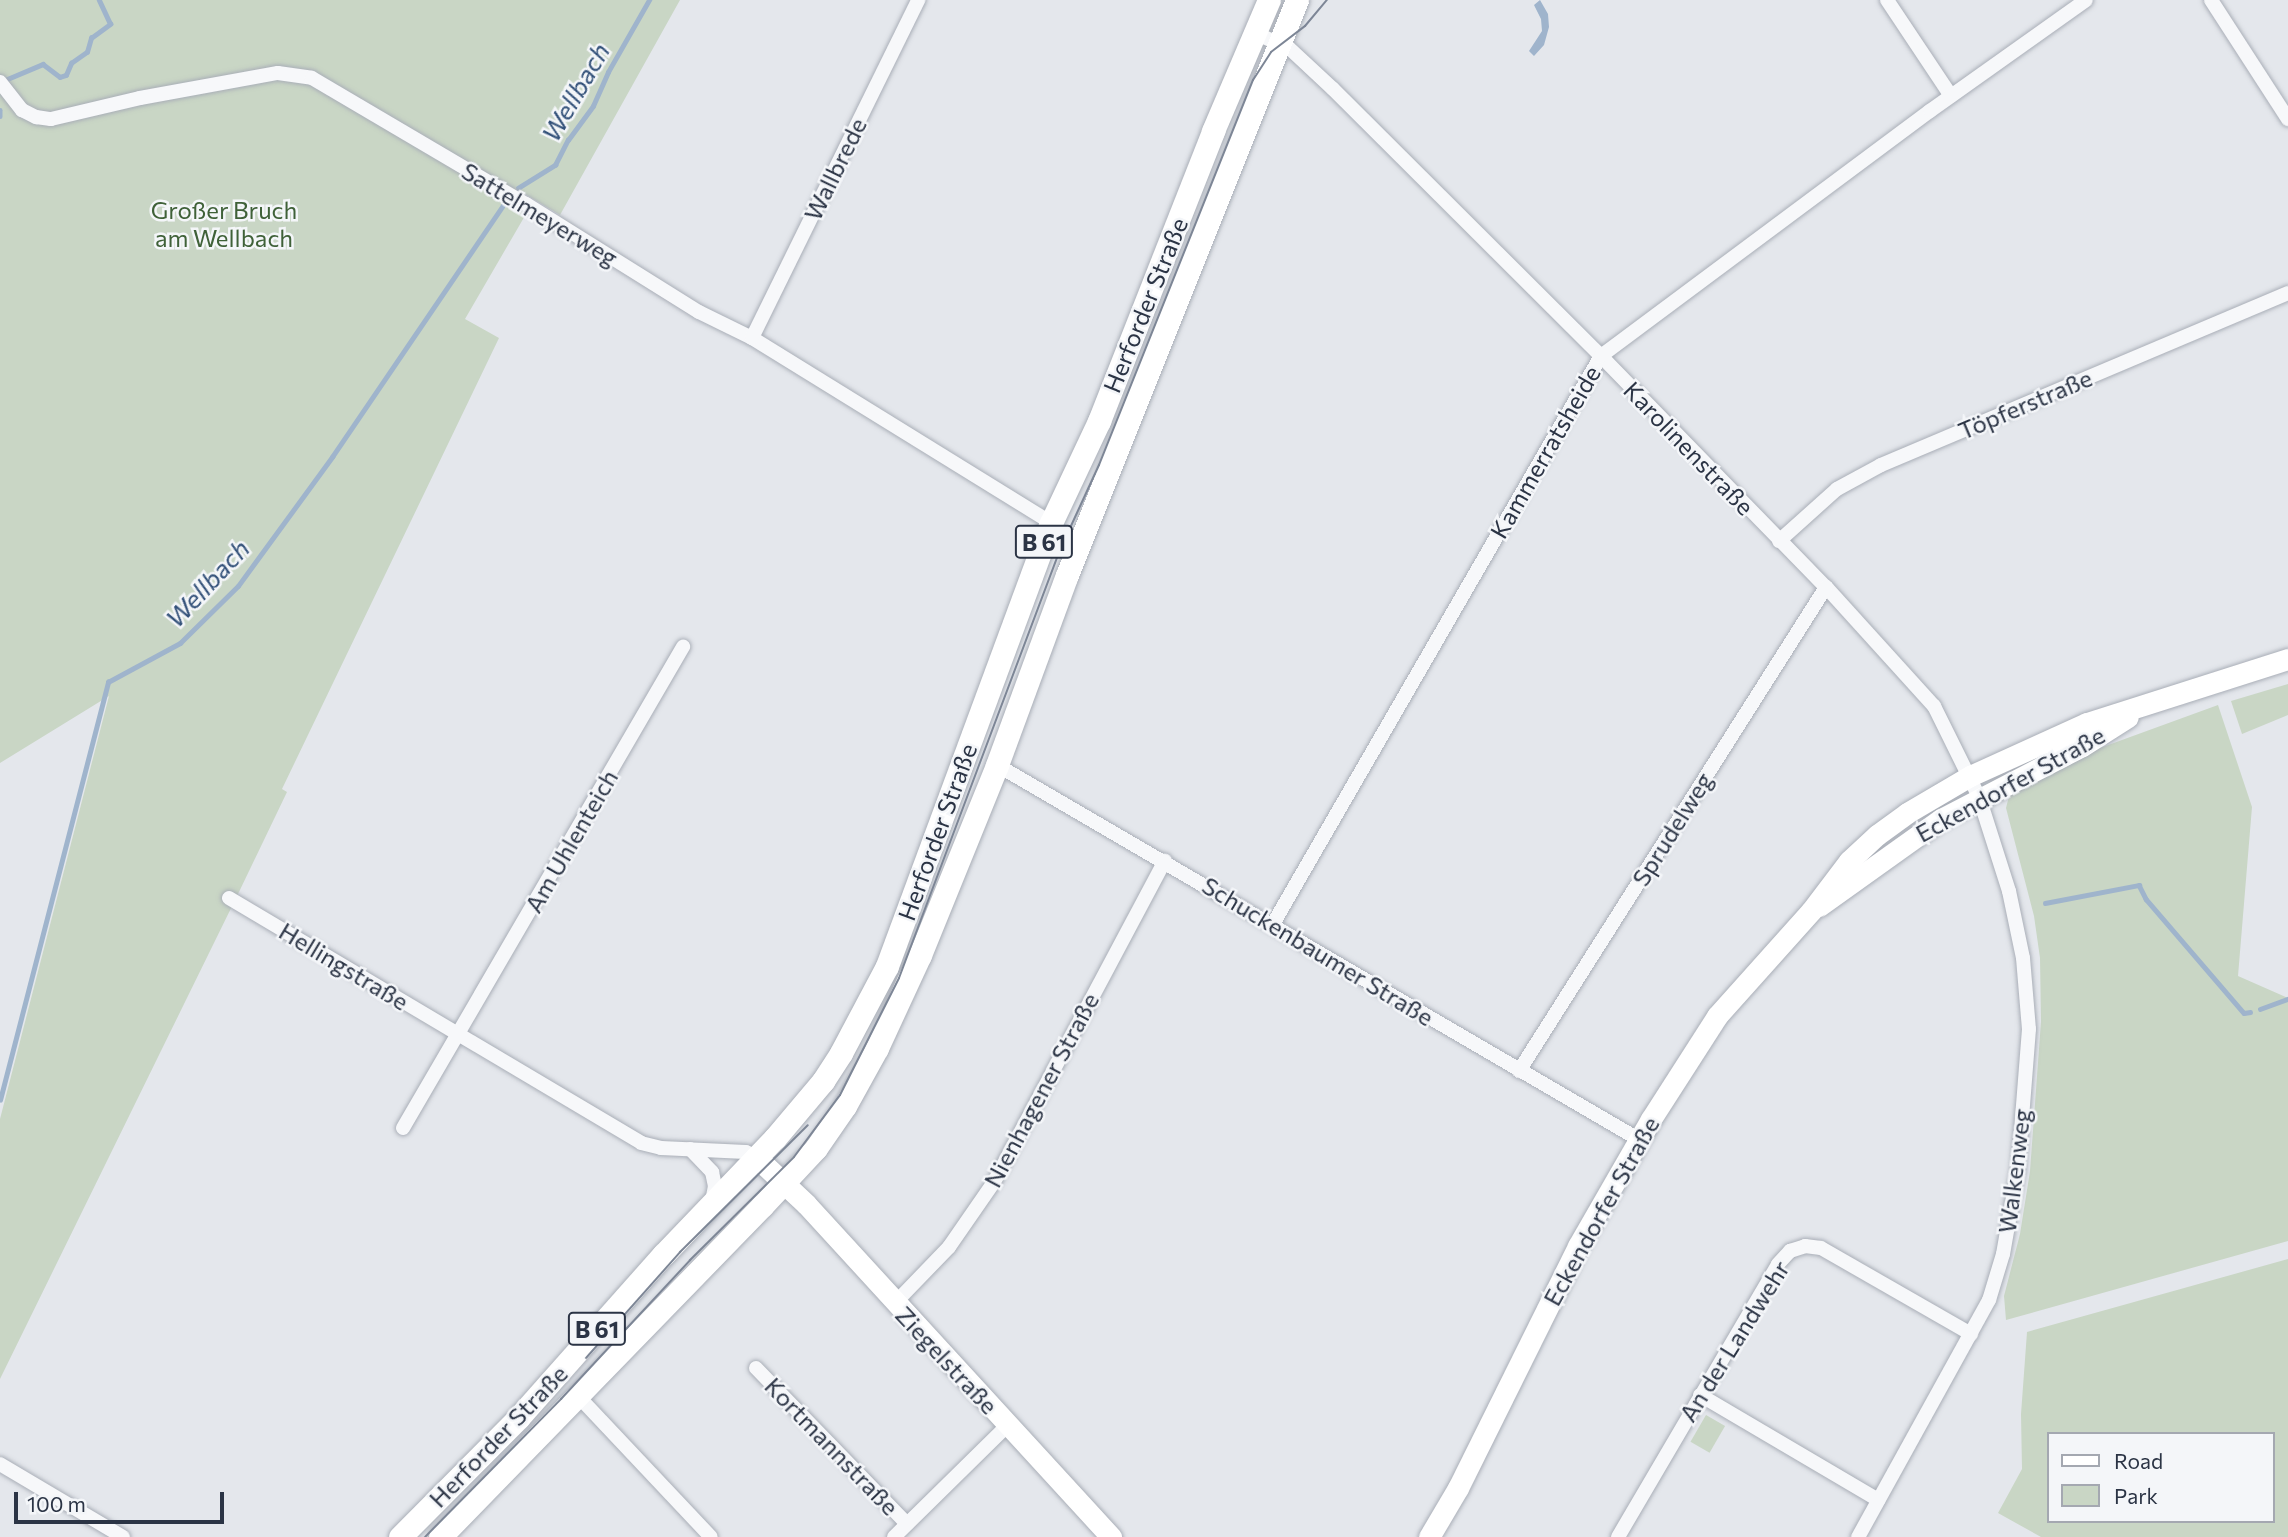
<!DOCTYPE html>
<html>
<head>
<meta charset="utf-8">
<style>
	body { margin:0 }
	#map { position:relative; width:2288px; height:1537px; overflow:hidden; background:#e4e7ec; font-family:Commissioner,sans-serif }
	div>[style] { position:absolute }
	.green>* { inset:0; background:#c9d6c5; transform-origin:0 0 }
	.water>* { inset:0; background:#9fb4cc }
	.stream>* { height:4.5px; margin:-2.25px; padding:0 2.25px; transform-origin:2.25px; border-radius:2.25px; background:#9fb4cc }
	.roads { filter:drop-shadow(0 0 2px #a9aeb7) drop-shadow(0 0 2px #a9aeb7) }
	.street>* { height:14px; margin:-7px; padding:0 7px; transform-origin:7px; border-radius:7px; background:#f7f8fa }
	.secondary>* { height:21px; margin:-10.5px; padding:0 10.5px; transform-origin:10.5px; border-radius:10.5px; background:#fff }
	.primary>* { height:23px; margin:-11.5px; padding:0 11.5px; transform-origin:11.5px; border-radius:11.5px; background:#fff }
	.tram>* { height:2px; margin:-1px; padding:0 1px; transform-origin:1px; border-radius:1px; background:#7d8696 }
	span { translate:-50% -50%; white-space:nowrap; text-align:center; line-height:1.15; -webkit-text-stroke:5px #f4f6f9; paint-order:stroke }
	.shield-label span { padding:2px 5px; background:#f4f6f9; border:2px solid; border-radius:5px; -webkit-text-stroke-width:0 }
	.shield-label { font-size:23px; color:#2b3445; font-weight:700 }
	.street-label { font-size:24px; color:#2b3445 }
	.park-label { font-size:24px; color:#3f6138 }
	.water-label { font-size:26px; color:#34527a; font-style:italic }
	.legend { position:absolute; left:2047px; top:1432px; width:228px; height:91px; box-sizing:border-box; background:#f4f6f9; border:2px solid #a4a8b1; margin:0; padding:9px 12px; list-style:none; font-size:21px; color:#2b3445 }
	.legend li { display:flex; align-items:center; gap:14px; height:35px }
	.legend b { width:35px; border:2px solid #a4a8b1 }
	.scale { position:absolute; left:14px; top:1492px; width:210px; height:32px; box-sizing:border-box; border:4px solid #2b3445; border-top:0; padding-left:9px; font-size:21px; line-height:24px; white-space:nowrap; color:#2b3445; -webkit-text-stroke:5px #f4f6f9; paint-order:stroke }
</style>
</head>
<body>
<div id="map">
	<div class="green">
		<i style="clip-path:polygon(0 0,680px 0,560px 215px,520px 191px,511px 203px,526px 214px,465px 319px,499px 338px,282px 789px,287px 792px,238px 894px,0 1379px,0 1119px,109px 696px,0 763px)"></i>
		<i style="clip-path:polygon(2288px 684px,2288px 715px,2242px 734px,2231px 701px)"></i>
		<i style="clip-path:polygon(2218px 705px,2252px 807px,2238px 976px,2288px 998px,2288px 1241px,2006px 1320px,2004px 1296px,2020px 1234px,2030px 1171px,2041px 1022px,2040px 958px,2034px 916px,2006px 808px,2008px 800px,2012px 792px,2100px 748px)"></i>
		<i style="clip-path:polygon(evenodd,2288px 1259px,2288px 1537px,2041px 1537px,1998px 1513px,2022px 1469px,2021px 1414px,2027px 1332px,2288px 1259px,2048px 1434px,2272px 1434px,2272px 1521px,2048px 1521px,2048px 1434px)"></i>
		<i style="left:1706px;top:1415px;width:22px;height:31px;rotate:30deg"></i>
	</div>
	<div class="water">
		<i style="clip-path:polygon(1540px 0,1548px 14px,1549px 27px,1544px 45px,1534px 56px,1529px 51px,1542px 31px,1541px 19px,1534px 5px)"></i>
	</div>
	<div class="stream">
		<i style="left:5px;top:80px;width:41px;rotate:-22.8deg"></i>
		<i style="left:43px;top:64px;width:21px;rotate:37deg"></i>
		<i style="left:60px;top:77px;width:6px;rotate:-18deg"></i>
		<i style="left:66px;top:75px;width:13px;rotate:-67deg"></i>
		<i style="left:71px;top:63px;width:19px;rotate:-35deg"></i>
		<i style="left:87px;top:52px;width:15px;rotate:-74deg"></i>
		<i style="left:91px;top:38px;width:24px;rotate:-36deg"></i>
		<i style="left:110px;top:24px;width:26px;rotate:-115deg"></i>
		<i style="left:0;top:110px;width:6px;rotate:90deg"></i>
		<i style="left:518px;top:188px;width:44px;rotate:-31.9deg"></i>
		<i style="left:555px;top:165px;width:28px;rotate:-63deg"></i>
		<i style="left:568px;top:140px;width:42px;rotate:-53.7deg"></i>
		<i style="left:593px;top:106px;width:37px;rotate:-66deg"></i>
		<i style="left:608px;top:72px;width:83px;rotate:-60.3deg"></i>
		<i style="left:2045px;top:903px;width:96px;rotate:-10.8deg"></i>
		<i style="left:2139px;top:885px;width:16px;rotate:63deg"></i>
		<i style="left:2146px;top:899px;width:150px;rotate:49.3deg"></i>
		<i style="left:2244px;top:1013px;width:6px;rotate:-9deg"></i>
		<i style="left:2260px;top:1009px;width:30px;rotate:-20deg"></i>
		<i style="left:0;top:1100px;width:432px;rotate:-75.5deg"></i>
		<i style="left:108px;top:682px;width:82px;rotate:-28.4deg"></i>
		<i style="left:180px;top:643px;width:81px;rotate:-44.5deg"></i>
		<i style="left:238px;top:586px;width:160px;rotate:-53.9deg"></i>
		<i style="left:332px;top:457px;width:313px;rotate:-55.8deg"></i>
	</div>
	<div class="roads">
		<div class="street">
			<i style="left:1887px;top:0;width:115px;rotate:56.3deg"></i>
			<i style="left:2211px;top:0;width:142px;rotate:57.1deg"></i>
			<i style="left:1255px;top:33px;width:37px;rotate:24deg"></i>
			<i style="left:1289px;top:48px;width:60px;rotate:43deg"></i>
			<i style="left:1333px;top:89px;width:378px;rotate:44.9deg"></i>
			<i style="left:1601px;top:356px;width:322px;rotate:45.8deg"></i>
			<i style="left:1826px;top:587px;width:161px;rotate:47.8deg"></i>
			<i style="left:1934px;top:706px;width:102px;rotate:63.7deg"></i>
			<i style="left:1979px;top:797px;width:99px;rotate:72.3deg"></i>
			<i style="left:2009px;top:891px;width:68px;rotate:78.2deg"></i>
			<i style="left:2023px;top:958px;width:71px;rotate:85.2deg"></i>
			<i style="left:2029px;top:1029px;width:140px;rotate:94.5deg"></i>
			<i style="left:2018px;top:1169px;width:86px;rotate:100deg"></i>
			<i style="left:2003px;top:1254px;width:48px;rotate:106.9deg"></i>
			<i style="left:1989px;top:1300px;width:271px;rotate:118.9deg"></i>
			<i style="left:0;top:82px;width:36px;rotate:52deg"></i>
			<i style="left:22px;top:110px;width:16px;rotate:27deg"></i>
			<i style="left:36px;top:117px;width:15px;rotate:8deg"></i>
			<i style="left:51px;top:119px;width:91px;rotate:-13.3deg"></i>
			<i style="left:140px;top:98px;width:140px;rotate:-10.3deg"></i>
			<i style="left:278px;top:73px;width:34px;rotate:8deg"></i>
			<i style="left:312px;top:78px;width:248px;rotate:30.5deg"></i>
			<i style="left:526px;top:204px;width:204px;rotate:32deg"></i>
			<i style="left:699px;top:312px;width:59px;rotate:26.1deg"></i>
			<i style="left:752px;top:338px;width:352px;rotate:31.7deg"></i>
			<i style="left:752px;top:338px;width:377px;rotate:-63.8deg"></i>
			<i style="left:1779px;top:541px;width:78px;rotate:-41.9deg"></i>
			<i style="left:1837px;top:489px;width:50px;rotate:-28.6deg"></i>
			<i style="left:1881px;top:465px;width:442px;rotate:-22.9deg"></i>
			<i style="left:997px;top:765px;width:742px;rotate:30.26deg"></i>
			<i style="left:229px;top:898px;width:479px;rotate:30.7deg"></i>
			<i style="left:641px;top:1143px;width:21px;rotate:14deg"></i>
			<i style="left:661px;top:1148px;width:85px;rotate:2.7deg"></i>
			<i style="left:746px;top:1152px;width:11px;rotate:27deg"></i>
			<i style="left:1273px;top:924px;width:656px;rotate:-60deg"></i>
			<i style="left:1601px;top:356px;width:410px;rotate:-36.7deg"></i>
			<i style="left:1930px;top:111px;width:191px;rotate:-35.4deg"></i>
			<i style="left:1519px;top:1071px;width:573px;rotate:-57.61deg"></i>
			<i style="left:403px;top:1128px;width:557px;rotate:-59.8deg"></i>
			<i style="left:690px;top:1149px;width:32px;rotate:46deg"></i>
			<i style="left:712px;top:1172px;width:14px;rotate:78deg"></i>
			<i style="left:715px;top:1186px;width:15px;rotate:101deg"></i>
			<i style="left:895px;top:1303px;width:78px;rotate:-46deg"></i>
			<i style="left:949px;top:1247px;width:79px;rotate:-55.3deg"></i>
			<i style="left:994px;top:1182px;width:364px;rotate:-62deg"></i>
			<i style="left:756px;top:1368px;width:217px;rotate:45.9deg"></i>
			<i style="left:1700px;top:1395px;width:207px;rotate:30.5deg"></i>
			<i style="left:579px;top:1397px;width:192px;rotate:46.7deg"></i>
			<i style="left:0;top:1464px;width:143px;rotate:30.7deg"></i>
			<i style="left:894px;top:1537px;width:160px;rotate:-44.5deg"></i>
			<i style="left:1618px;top:1537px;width:316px;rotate:-59.6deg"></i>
			<i style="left:1778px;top:1264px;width:18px;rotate:-47deg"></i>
			<i style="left:1790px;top:1251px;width:16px;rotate:-18deg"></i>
			<i style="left:1805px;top:1246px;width:16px;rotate:7deg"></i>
			<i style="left:1821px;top:1248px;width:173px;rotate:29.8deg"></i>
		</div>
		<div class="secondary">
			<i style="left:1819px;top:906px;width:150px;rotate:-35.5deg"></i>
			<i style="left:1941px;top:819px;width:159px;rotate:-27.4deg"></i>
			<i style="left:2082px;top:746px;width:54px;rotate:-32.2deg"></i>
			<i style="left:756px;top:1157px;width:69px;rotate:43.2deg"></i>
			<i style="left:806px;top:1204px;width:452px;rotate:47.5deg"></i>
			<i style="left:1429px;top:1537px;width:57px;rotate:-59.4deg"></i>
			<i style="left:1458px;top:1488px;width:270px;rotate:-63.6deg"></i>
			<i style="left:1578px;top:1246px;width:146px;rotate:-60.1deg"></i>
			<i style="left:1651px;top:1119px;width:122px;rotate:-57.3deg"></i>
			<i style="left:1717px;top:1016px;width:141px;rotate:-48.2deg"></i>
			<i style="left:1811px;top:911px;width:63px;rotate:-52.8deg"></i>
			<i style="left:1849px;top:861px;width:38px;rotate:-43deg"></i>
			<i style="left:1877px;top:835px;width:37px;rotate:-36deg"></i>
			<i style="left:1907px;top:813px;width:73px;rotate:-30.4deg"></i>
			<i style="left:1970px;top:776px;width:128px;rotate:-24.4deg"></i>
			<i style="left:2087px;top:723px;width:211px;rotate:-17.7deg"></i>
		</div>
		<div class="primary">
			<i style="left:400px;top:1537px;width:169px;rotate:-45.2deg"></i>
			<i style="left:519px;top:1417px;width:217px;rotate:-48.4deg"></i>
			<i style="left:663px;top:1255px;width:162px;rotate:-46.3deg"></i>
			<i style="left:775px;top:1138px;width:75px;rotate:-49.9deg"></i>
			<i style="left:823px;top:1081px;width:33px;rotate:-57deg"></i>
			<i style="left:841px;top:1053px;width:98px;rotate:-62.1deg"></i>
			<i style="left:887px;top:966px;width:472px;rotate:-69.7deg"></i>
			<i style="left:1051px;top:523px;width:113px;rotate:-64.8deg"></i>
			<i style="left:1099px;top:421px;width:312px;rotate:-68.5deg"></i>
			<i style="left:1213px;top:131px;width:142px;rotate:-66.9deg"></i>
			<i style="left:440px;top:1537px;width:462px;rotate:-45.8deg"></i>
			<i style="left:762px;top:1206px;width:79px;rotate:-47deg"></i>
			<i style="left:816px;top:1148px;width:51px;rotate:-55.4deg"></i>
			<i style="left:845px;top:1106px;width:66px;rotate:-61.1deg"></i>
			<i style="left:877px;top:1048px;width:102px;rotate:-65.2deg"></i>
			<i style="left:920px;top:955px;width:205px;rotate:-67.9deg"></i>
			<i style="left:997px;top:765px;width:202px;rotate:-69.8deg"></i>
			<i style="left:1067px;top:575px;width:619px;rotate:-68.2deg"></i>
		</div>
	</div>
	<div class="tram">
		<i style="left:586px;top:1358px;width:142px;rotate:-48.4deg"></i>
		<i style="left:680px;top:1252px;width:180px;rotate:-44.8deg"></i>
		<i style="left:425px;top:1537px;width:194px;rotate:-45.4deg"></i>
		<i style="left:561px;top:1399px;width:190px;rotate:-47.1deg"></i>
		<i style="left:690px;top:1260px;width:146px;rotate:-44.7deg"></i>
		<i style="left:794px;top:1157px;width:77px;rotate:-53.4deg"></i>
		<i style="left:840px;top:1095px;width:131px;rotate:-63.2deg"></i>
		<i style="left:899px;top:978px;width:455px;rotate:-69.4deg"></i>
		<i style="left:1059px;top:552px;width:96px;rotate:-65.3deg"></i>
		<i style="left:1099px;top:465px;width:415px;rotate:-68.2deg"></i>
		<i style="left:1253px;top:80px;width:33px;rotate:-57deg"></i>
		<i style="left:1271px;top:52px;width:43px;rotate:-37.4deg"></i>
		<i style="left:1305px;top:26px;width:34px;rotate:-50deg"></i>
	</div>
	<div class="shield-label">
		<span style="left:1044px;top:542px">B 61</span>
		<span style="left:597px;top:1329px">B 61</span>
	</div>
	<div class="street-label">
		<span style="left:835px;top:169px;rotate:-64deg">Wallbrede</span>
		<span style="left:540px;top:214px;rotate:31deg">Sattelmeyerweg</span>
		<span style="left:1145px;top:305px;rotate:-68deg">Herforder Straße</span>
		<span style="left:2025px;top:404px;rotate:-23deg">Töpferstraße</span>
		<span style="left:1689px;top:448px;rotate:46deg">Karolinenstraße</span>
		<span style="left:1545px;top:452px;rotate:-60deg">Kammerratsheide</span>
		<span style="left:2010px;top:784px;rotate:-29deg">Eckendorfer Straße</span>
		<span style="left:1672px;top:829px;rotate:-58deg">Sprudelweg</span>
		<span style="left:937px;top:832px;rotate:-70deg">Herforder Straße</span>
		<span style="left:571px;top:841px;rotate:-60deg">Am Uhlenteich</span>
		<span style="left:1318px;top:951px;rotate:31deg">Schuckenbaumer Straße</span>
		<span style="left:344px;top:966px;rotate:31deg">Hellingstraße</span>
		<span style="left:1041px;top:1090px;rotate:-62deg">Nienhagener Straße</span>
		<span style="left:2014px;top:1171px;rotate:-83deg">Walkenweg</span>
		<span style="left:1601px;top:1211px;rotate:-61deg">Eckendorfer Straße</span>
		<span style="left:1734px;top:1341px;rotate:-58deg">An der Landwehr</span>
		<span style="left:947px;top:1360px;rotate:47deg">Ziegelstraße</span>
		<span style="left:498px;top:1436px;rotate:-46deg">Herforder Straße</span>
		<span style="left:832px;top:1446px;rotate:46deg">Kortmannstraße</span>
	</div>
	<div class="park-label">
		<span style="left:224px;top:224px">Großer Bruch<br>am Wellbach</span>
	</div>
	<div class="water-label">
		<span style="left:575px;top:92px;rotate:-60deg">Wellbach</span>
		<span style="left:207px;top:583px;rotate:-47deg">Wellbach</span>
	</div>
	<ul class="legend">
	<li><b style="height:9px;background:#fff"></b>Road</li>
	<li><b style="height:19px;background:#c9d6c5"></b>Park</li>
	</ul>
	<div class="scale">100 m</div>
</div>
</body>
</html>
